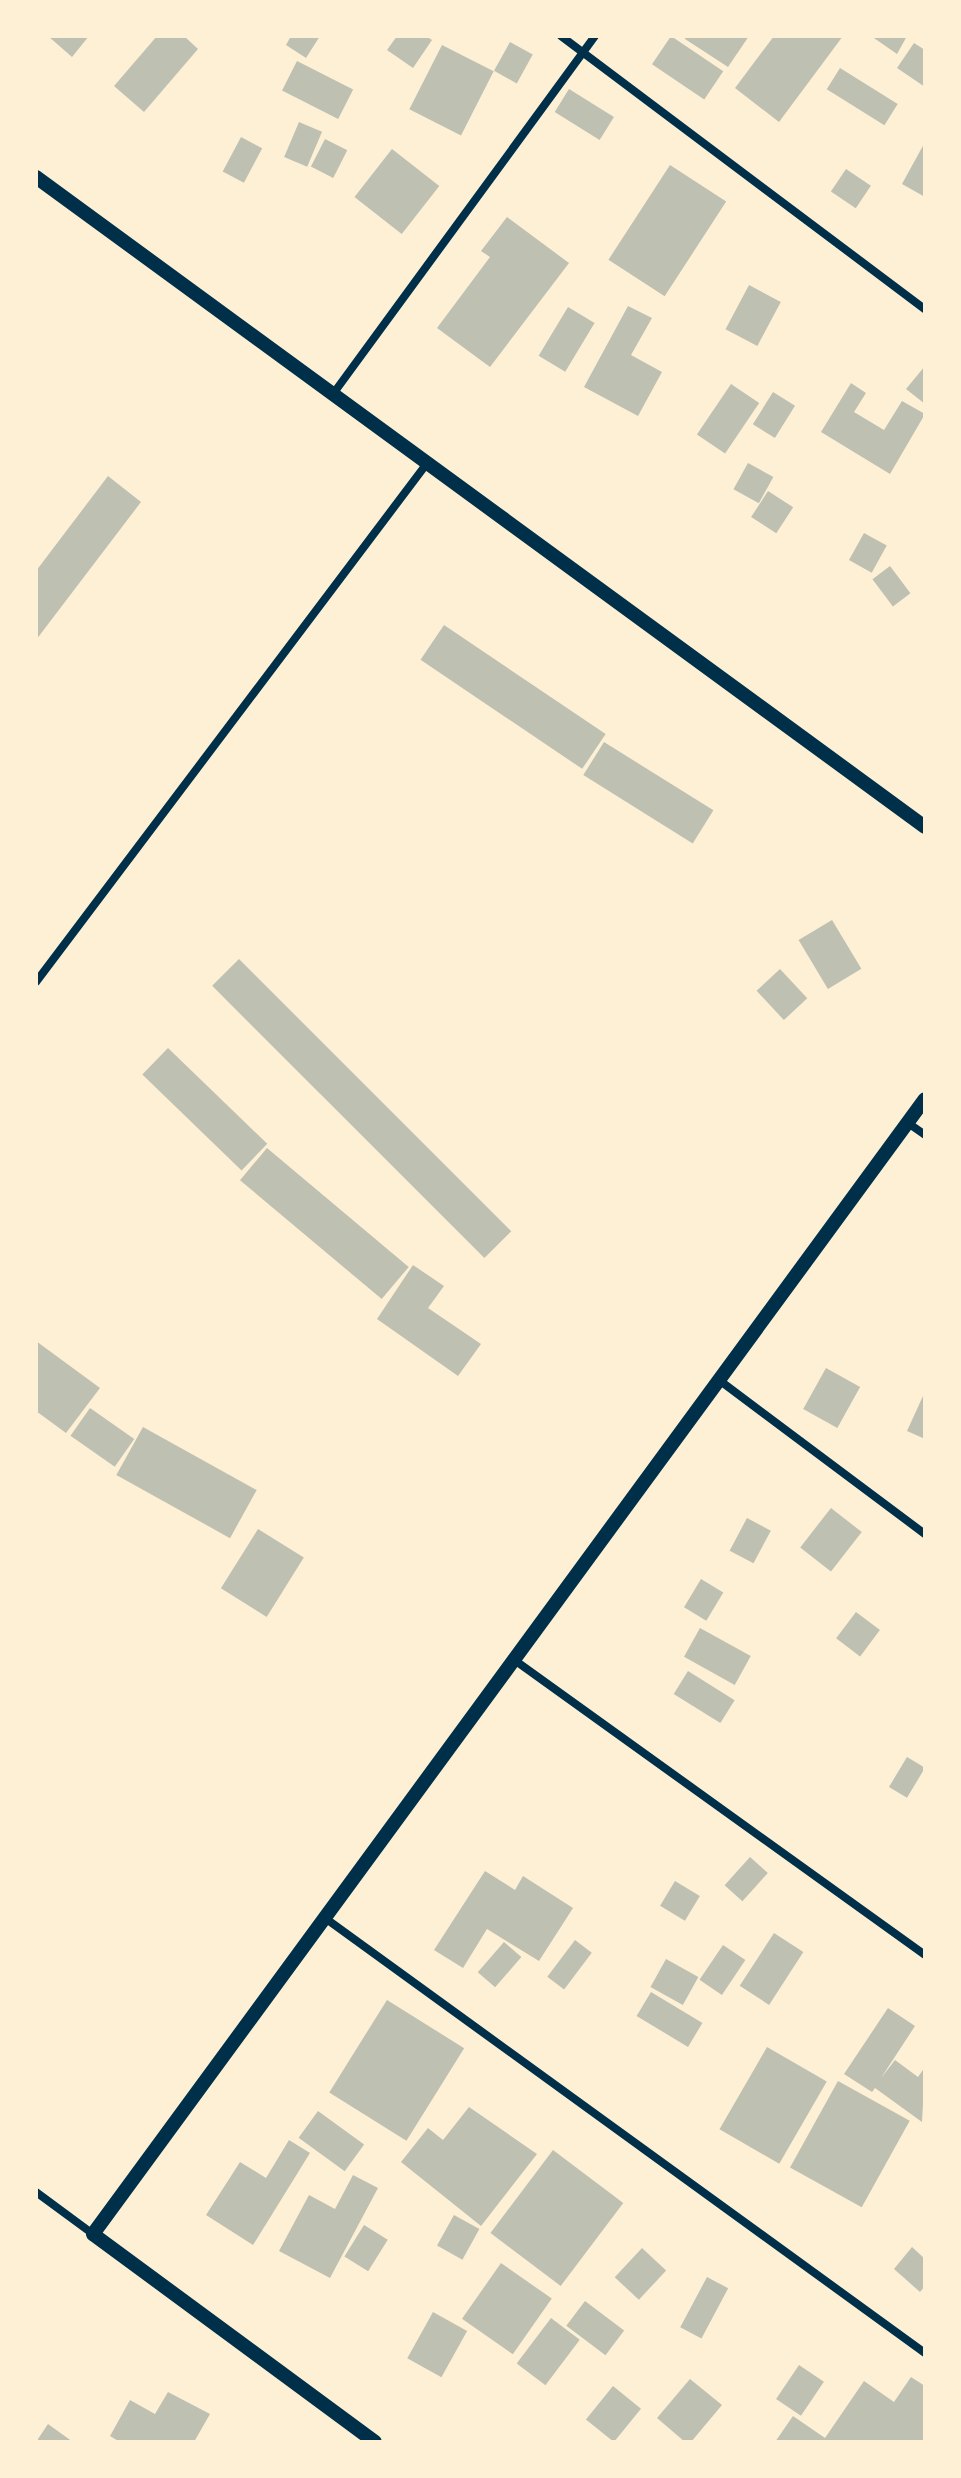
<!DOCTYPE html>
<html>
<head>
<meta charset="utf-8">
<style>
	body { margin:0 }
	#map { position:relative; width:961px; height:2478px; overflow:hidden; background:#fdf0d5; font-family:Jost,sans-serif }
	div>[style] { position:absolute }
	.building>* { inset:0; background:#bec0b2; transform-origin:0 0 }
	.minor>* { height:8px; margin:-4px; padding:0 4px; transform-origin:4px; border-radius:4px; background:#003049 }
	.tertiary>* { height:14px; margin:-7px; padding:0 7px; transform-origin:7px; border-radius:7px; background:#003049 }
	span { translate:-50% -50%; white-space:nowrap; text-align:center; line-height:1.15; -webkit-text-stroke:6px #fdf0d5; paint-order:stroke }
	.frame { position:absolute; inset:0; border:38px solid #fdf0d5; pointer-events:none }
</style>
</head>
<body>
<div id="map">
	<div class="building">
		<i style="clip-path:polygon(48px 36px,89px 36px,72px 57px)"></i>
		<i style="clip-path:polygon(157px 36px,184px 36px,198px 49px,144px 112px,114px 86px)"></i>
		<i style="clip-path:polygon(291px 36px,320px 36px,306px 58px,286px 45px)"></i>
		<i style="clip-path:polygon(397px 36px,426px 36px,432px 40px,413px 68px,387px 50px)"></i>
		<i style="left:671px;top:36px;width:63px;height:34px;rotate:34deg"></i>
		<i style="clip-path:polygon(686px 36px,749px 36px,728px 67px,685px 39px)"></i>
		<i style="clip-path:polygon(774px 36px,843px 36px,779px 122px,735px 88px)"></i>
		<i style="clip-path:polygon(871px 36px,907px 36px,897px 54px)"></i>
		<i style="left:510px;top:42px;width:26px;height:33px;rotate:29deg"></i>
		<i style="clip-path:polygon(914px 43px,925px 50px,925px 87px,897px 68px)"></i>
		<i style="left:442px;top:45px;width:58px;height:72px;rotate:27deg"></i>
		<i style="left:297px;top:61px;width:63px;height:33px;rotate:27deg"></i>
		<i style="left:840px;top:68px;width:68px;height:25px;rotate:32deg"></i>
		<i style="left:569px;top:89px;width:53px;height:27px;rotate:32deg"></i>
		<i style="left:299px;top:122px;width:25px;height:38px;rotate:23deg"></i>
		<i style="left:241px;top:137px;width:24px;height:39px;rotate:28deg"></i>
		<i style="left:325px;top:139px;width:25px;height:31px;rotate:27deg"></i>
		<i style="clip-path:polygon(925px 142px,925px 197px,902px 184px)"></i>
		<i style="left:392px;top:149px;width:60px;height:61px;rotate:38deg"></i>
		<i style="left:670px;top:165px;width:67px;height:113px;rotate:33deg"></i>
		<i style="left:846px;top:169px;width:30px;height:27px;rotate:34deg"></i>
		<i style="clip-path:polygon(507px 217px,569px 263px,490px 367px,437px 328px,490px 257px,481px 251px)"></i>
		<i style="left:749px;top:285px;width:36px;height:50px;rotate:28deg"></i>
		<i style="clip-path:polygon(628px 306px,652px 318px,631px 355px,662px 372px,638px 416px,584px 387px)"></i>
		<i style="left:568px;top:307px;width:31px;height:57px;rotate:31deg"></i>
		<i style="clip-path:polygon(925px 366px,925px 404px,906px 389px)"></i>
		<i style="clip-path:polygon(851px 383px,866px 393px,854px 412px,884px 430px,902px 401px,925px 414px,890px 474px,821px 432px)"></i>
		<i style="left:731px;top:384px;width:34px;height:61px;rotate:34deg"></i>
		<i style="left:773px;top:392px;width:26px;height:38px;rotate:32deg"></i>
		<i style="left:748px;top:463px;width:29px;height:30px;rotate:29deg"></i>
		<i style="clip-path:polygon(108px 476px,141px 502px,36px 640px,36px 571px)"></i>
		<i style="left:768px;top:491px;width:30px;height:31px;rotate:33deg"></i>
		<i style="left:864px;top:533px;width:26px;height:31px;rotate:29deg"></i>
		<i style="left:890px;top:566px;width:34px;height:22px;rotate:53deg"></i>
		<i style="left:444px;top:625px;width:195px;height:42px;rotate:34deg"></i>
		<i style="left:604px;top:742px;width:129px;height:39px;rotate:32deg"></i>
		<i style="left:832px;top:920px;width:57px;height:39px;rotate:59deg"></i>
		<i style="left:239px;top:959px;width:385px;height:38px;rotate:45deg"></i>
		<i style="left:780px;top:969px;width:40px;height:32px;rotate:47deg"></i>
		<i style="left:168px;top:1048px;width:138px;height:37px;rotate:44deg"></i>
		<i style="left:267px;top:1148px;width:185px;height:42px;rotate:40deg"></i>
		<i style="clip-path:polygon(413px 1265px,444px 1286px,428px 1308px,481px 1344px,458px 1376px,377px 1319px)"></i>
		<i style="clip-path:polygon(36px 1341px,100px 1388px,66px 1433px,36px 1411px)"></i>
		<i style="left:826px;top:1368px;width:39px;height:47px;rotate:29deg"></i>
		<i style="clip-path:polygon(923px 1396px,925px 1397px,925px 1439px,907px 1431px)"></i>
		<i style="left:90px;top:1408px;width:54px;height:34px;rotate:35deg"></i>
		<i style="left:143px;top:1427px;width:130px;height:55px;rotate:29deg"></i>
		<i style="left:831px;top:1508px;width:39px;height:50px;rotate:38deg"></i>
		<i style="left:747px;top:1518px;width:27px;height:37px;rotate:28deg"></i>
		<i style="left:258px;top:1529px;width:54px;height:70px;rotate:32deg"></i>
		<i style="left:701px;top:1579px;width:26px;height:33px;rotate:31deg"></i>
		<i style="left:856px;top:1612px;width:30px;height:33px;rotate:37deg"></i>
		<i style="left:700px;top:1628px;width:58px;height:33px;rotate:29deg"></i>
		<i style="left:688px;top:1671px;width:55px;height:27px;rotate:32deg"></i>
		<i style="left:907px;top:1757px;width:21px;height:35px;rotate:31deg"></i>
		<i style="left:750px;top:1857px;width:24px;height:38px;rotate:42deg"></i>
		<i style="clip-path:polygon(485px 1871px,515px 1890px,523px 1876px,573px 1908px,539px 1961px,487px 1929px,463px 1968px,434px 1950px)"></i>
		<i style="left:675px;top:1881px;width:29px;height:29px;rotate:31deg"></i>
		<i style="left:774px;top:1933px;width:35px;height:63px;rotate:33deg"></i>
		<i style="left:575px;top:1940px;width:21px;height:46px;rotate:37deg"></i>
		<i style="left:504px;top:1942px;width:23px;height:40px;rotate:41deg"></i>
		<i style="left:723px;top:1945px;width:27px;height:42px;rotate:34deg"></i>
		<i style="left:666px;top:1959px;width:37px;height:32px;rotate:29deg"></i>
		<i style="left:651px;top:1992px;width:60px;height:28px;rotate:31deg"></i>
		<i style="left:387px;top:2000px;width:91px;height:109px;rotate:32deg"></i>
		<i style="clip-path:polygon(888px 2008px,915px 2026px,881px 2078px,895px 2060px,918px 2077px,925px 2067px,922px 2122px,875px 2088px,872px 2092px,844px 2074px)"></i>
		<i style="left:767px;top:2047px;width:69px;height:95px;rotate:30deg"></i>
		<i style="left:838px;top:2081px;width:82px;height:99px;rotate:29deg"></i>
		<i style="clip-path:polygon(469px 2107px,537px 2154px,481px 2226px,401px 2162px,428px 2128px,443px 2140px)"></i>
		<i style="left:318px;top:2111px;width:57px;height:33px;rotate:36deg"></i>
		<i style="clip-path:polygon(289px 2140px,310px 2153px,253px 2245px,206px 2215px,240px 2162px,266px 2178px)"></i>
		<i style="left:553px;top:2150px;width:88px;height:104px;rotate:37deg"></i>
		<i style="clip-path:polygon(353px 2175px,378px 2188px,330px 2278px,279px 2251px,309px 2195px,335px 2209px)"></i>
		<i style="left:454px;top:2215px;width:29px;height:35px;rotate:29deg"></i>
		<i style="left:364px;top:2225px;width:28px;height:37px;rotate:32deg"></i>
		<i style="clip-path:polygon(912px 2247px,925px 2259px,925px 2286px,920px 2292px,894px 2269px)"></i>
		<i style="left:642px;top:2248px;width:33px;height:40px;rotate:43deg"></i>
		<i style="left:501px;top:2263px;width:62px;height:68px;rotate:35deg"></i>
		<i style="left:707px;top:2277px;width:24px;height:57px;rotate:28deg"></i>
		<i style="left:585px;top:2301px;width:49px;height:31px;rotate:37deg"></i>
		<i style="left:433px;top:2312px;width:39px;height:53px;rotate:29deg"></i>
		<i style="left:551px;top:2318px;width:36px;height:57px;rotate:37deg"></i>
		<i style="left:799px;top:2365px;width:30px;height:41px;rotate:34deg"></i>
		<i style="clip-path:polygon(911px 2377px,925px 2386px,925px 2442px,775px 2442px,793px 2416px,825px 2438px,864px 2381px,894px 2402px)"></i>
		<i style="clip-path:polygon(690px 2379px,722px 2405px,691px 2442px,685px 2442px,657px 2418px)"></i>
		<i style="left:613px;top:2386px;width:36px;height:43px;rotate:39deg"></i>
		<i style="clip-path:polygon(168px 2392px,210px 2414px,194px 2442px,120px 2442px,110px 2436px,130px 2400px,155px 2414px)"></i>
		<i style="clip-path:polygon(48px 2424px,73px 2442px,36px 2442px)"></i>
	</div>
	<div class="minor">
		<i style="left:561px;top:36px;width:455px;rotate:36.9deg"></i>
		<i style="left:333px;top:394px;width:444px;rotate:-53.8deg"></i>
		<i style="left:36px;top:982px;width:651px;rotate:-52.99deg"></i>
		<i style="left:908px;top:1123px;width:21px;rotate:35deg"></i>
		<i style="left:719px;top:1380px;width:257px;rotate:36.8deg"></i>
		<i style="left:513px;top:1659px;width:507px;rotate:35.7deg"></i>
		<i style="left:325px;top:1918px;width:741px;rotate:35.94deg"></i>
		<i style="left:36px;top:2192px;width:71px;rotate:36.4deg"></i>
	</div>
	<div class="tertiary">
		<i style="left:36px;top:177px;width:1101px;rotate:36.17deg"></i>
		<i style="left:375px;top:2442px;width:350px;rotate:-143.6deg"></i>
		<i style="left:93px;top:2234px;width:1407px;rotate:-53.76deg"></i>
	</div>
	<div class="frame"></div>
</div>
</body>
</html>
